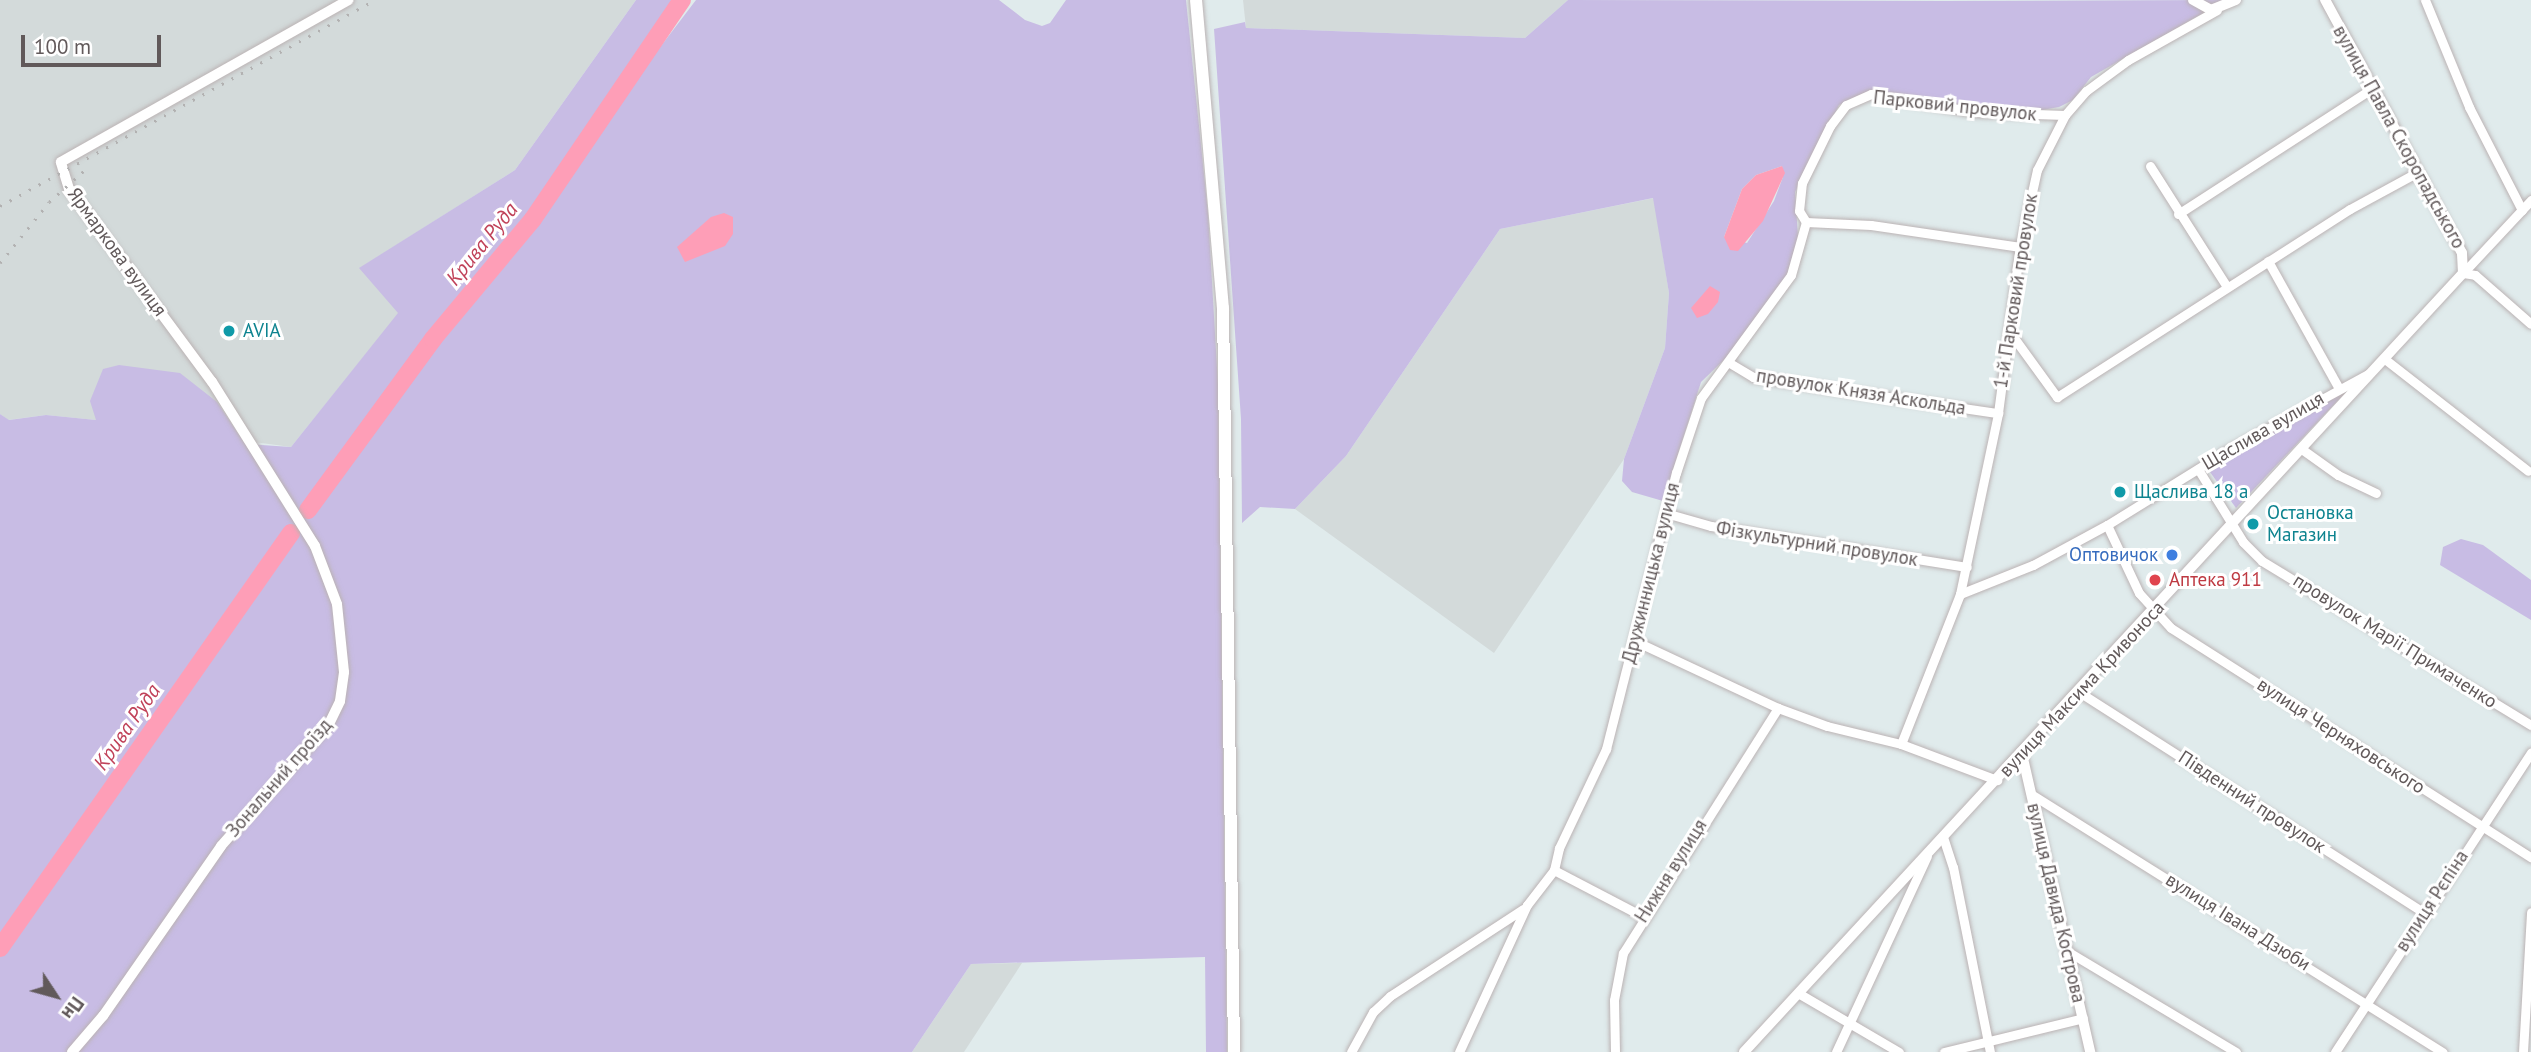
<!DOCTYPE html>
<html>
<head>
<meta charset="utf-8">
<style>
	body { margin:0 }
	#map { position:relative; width:2531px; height:1052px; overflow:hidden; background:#e0ebec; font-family:"PT Sans",sans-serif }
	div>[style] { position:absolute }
	.industrial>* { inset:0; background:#d3dada }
	.green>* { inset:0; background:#c8bce4 }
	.water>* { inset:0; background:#fe9eb7 }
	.river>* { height:18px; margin:-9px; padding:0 9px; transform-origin:9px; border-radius:9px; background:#fe9eb7 }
	.roads { filter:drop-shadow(0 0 2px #bbb3b4) drop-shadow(0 0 2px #bbb3b4) }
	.minor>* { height:9px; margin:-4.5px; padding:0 4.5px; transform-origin:4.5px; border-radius:4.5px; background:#fff }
	.tertiary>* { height:10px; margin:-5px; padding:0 5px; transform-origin:5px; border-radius:5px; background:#fff }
	.secondary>* { height:12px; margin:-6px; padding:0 6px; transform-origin:6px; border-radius:6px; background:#fff }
	.rail>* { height:2.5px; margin-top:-1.25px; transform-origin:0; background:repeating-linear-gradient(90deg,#b2b1b1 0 2px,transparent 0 11px) }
	.dots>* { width:19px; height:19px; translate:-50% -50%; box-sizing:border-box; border:4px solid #fff; border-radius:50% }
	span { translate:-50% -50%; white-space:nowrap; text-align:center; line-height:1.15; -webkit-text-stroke:6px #fff; paint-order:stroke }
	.street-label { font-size:19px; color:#61595a }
	.culture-label { font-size:19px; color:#0d838f }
	.left { translate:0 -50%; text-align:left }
	.shop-label { font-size:19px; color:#366cbe }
	.right { translate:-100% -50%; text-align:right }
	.health-label { font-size:19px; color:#be3a42 }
	.water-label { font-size:21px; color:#c04259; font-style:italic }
	.north { position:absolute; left:21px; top:961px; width:70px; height:70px; -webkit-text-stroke:5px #fff; paint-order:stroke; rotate:126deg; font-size:19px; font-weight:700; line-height:28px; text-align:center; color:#61595a }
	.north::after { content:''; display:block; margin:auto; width:24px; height:32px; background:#61595a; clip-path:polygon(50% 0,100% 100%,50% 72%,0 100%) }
	.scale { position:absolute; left:21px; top:35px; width:140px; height:32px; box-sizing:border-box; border:4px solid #61595a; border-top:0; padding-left:9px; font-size:21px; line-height:24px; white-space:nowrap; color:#61595a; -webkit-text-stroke:5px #fff; paint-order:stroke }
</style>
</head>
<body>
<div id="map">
	<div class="industrial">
		<i style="clip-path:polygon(0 0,636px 0,515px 170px,360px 268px,399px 313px,291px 447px,96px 420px,46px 415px,8px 420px,0 414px)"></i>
		<i style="clip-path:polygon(1243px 0,1568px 0,1525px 38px,1246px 28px)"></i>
		<i style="clip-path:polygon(1654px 198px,1669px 293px,1665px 348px,1624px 459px,1494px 653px,1295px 509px,1346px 456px,1500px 229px)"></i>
		<i style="clip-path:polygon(1022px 963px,964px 1052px,912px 1052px,971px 964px)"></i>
	</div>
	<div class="green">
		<i style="clip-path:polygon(636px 0,678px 0,621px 79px,629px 88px,696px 0,999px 0,1025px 20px,1042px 26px,1050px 23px,1066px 0,1186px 0,1208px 213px,1218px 385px,1227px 1052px,1206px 1052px,1205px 957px,971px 964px,912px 1052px,0 1052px,0 414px,9px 420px,46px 415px,96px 420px,90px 401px,103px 369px,119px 365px,180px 373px,217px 402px,245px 444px,291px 447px,398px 313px,359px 268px,515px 170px)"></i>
		<i style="clip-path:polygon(evenodd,1568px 0,1943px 1px,2226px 0,2091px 77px,2073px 100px,2059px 107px,2031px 112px,1974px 108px,1871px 91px,1839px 105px,1795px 192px,1798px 237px,1787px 275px,1730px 354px,1701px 382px,1663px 501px,1632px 492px,1622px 481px,1624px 459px,1665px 348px,1669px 293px,1653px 198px,1500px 229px,1346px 456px,1295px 509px,1260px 507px,1242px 523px,1241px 419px,1214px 29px,1245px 22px,1246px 28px,1525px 38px,1568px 0,1782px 166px,1783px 177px,1774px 201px,1747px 243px,1724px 237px,1742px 189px,1756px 175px,1782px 166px)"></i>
		<i style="clip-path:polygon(2346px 390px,2342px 396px,2236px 508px,2210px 472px,2283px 424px)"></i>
		<i style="clip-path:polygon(2461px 539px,2483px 545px,2531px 580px,2531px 620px,2440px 565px,2443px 547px)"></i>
	</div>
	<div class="water">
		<i style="clip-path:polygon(1782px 166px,1785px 173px,1763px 221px,1738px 251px,1730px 250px,1724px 237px,1742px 189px,1756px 175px)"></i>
		<i style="clip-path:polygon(724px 213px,733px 217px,733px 234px,725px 246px,685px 262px,677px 247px,711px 217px)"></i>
		<i style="clip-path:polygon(1710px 286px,1720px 292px,1718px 302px,1708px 314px,1697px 318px,1691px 308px)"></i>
	</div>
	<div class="river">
		<i style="left:308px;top:510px;width:212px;rotate:-53.8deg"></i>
		<i style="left:433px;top:339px;width:156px;rotate:-50.2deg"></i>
		<i style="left:533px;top:219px;width:265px;rotate:-55.8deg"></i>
		<i style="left:0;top:948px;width:507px;rotate:-54.96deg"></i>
	</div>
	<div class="roads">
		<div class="minor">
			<i style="left:2425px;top:0;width:116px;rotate:67.6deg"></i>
			<i style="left:2469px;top:107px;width:116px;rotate:62.8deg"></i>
			<i style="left:2150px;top:166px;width:143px;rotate:57.5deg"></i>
			<i style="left:2178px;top:214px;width:232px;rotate:-32.9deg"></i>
			<i style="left:1806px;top:222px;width:65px;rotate:2.6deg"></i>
			<i style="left:1871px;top:225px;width:151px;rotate:8.4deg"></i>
			<i style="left:2268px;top:261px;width:144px;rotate:60.9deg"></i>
			<i style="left:2463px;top:273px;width:100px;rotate:-47deg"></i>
			<i style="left:2463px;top:273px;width:12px;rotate:9deg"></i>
			<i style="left:2475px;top:275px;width:74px;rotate:41.2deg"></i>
			<i style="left:2009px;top:331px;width:82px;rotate:54deg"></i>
			<i style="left:2057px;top:397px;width:348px;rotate:-32.7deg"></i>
			<i style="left:2350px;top:209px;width:77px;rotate:-28.6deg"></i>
			<i style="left:2386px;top:360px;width:180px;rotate:38deg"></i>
			<i style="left:1728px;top:362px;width:29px;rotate:31deg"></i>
			<i style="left:1753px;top:377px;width:248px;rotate:8.4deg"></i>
			<i style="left:2303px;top:450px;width:43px;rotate:35.5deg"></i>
			<i style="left:2338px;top:475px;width:42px;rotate:25.3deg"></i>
			<i style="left:2198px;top:469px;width:86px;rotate:58.3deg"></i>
			<i style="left:2243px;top:542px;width:27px;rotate:45deg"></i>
			<i style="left:2262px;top:561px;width:315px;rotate:31.4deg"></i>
			<i style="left:1669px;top:514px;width:44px;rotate:15.9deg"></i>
			<i style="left:1711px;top:526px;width:259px;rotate:9.1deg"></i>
			<i style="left:2107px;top:525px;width:75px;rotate:64.8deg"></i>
			<i style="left:2139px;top:593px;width:47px;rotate:47.6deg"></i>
			<i style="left:2171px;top:628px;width:427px;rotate:32.5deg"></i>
			<i style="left:1960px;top:594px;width:185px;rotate:-78.1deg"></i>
			<i style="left:1998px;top:413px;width:167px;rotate:-82.5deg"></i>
			<i style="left:2020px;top:247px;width:79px;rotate:-77.6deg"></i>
			<i style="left:2037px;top:170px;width:62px;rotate:-63deg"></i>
			<i style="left:2065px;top:115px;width:32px;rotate:-49deg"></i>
			<i style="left:2086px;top:91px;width:52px;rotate:-36.4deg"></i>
			<i style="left:2128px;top:60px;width:102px;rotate:-29.3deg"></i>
			<i style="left:1635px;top:641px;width:158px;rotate:25.1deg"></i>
			<i style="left:1778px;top:708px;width:52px;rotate:20.2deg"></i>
			<i style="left:1827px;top:726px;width:76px;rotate:13.7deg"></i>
			<i style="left:1901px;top:744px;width:103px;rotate:20.6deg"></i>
			<i style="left:2079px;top:692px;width:411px;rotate:32.6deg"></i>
			<i style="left:1901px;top:744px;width:161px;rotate:-68.5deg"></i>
			<i style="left:1960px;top:594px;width:79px;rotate:-21.7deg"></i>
			<i style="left:2033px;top:565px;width:84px;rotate:-28.4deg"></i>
			<i style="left:2107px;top:525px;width:137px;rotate:-31.8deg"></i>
			<i style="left:2223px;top:453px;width:165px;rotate:-28.6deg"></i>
			<i style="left:2031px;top:794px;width:486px;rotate:32.1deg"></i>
			<i style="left:1943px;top:837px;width:32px;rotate:72deg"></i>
			<i style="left:1953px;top:867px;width:189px;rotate:78.7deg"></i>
			<i style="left:1554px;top:870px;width:99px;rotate:27.6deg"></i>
			<i style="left:2067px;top:951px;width:197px;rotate:30.9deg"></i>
			<i style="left:1798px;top:993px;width:117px;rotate:30.3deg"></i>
			<i style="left:1351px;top:1052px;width:46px;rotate:-61.2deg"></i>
			<i style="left:1373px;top:1012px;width:23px;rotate:-43deg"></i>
			<i style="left:1390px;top:996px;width:159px;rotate:-33.2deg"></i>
			<i style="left:1459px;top:1052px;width:162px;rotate:-65.2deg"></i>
			<i style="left:1527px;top:905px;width:44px;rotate:-52.4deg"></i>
			<i style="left:1554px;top:870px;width:23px;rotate:-77deg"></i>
			<i style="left:1559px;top:848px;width:110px;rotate:-64.6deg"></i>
			<i style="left:1606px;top:749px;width:285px;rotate:-75.8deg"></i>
			<i style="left:1676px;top:473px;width:79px;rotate:-71.6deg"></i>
			<i style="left:1701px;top:398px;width:152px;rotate:-53.8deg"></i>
			<i style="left:1791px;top:275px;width:55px;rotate:-74.2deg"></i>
			<i style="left:1806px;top:222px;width:13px;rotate:-122deg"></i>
			<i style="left:1799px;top:211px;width:28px;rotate:-84deg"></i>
			<i style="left:1802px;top:183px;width:64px;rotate:-63.8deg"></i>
			<i style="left:1830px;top:126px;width:26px;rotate:-53deg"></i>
			<i style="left:1846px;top:105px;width:27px;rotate:-24deg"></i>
			<i style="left:1871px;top:94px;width:106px;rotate:9.8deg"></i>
			<i style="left:1975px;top:112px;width:90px;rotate:1.9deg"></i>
			<i style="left:1615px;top:1052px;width:52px;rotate:-91.1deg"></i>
			<i style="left:1614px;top:1000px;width:48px;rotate:-79.2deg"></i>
			<i style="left:1623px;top:953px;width:290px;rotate:-57.7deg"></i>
			<i style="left:1836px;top:1052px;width:216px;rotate:-65.1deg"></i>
			<i style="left:1944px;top:1052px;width:143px;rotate:-13.7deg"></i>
			<i style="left:2335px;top:1052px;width:358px;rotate:-56.8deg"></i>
			<i style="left:2523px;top:1052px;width:140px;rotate:-86.7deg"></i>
		</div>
		<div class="tertiary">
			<i style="left:2193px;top:0;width:21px;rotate:29deg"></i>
			<i style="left:2211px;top:10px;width:27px;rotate:-22deg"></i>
			<i style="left:2022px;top:754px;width:306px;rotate:77.1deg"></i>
			<i style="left:72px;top:1052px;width:48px;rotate:-49.3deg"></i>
			<i style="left:103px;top:1016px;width:207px;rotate:-55.2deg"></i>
			<i style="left:221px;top:846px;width:163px;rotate:-48.5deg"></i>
			<i style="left:329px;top:724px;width:25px;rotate:-64deg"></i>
			<i style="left:340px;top:701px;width:29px;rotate:-82deg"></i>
			<i style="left:344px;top:672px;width:68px;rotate:-95.9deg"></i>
			<i style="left:337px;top:604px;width:62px;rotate:-110.8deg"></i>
			<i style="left:315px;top:546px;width:194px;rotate:-122.1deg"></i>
			<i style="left:212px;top:382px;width:240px;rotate:-126.5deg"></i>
			<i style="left:69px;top:189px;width:28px;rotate:-107deg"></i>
			<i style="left:61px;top:162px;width:330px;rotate:-29.4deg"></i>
			<i style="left:1744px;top:1052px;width:1060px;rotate:-47.29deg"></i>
			<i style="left:2463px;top:273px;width:20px;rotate:-93deg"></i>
			<i style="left:2462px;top:253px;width:288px;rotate:-118.4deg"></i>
		</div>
		<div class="secondary">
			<i style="left:1196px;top:0;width:309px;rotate:85deg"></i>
			<i style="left:1223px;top:308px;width:744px;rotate:89.15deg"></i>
		</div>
	</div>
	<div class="rail">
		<i style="left:0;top:206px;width:427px;rotate:-28.8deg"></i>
		<i style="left:0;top:263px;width:78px;rotate:-51.2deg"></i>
		<i style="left:49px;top:202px;width:51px;rotate:-41.8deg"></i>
	</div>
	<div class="dots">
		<i style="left:229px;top:331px;background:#0f9aa8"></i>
		<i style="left:2120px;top:492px;background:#0f9aa8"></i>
		<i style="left:2253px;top:524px;background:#0f9aa8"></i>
		<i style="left:2172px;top:555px;background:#3f7fe0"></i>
		<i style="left:2155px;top:580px;background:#e0444e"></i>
	</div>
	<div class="street-label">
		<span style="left:1955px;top:106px;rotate:6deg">Парковий провулок</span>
		<span style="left:2399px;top:137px;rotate:61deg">вулиця Павла Скоропадського</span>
		<span style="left:117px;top:252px;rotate:54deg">Ярмаркова вулиця</span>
		<span style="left:2016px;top:291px;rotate:-81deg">1-й Парковий провулок</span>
		<span style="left:1861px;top:392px;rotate:9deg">провулок Князя Аскольда</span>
		<span style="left:2263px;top:431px;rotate:-30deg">Щаслива вулиця</span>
		<span style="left:1817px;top:544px;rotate:9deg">Фізкультурний провулок</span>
		<span style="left:1651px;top:573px;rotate:-76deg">Дружинницька вулиця</span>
		<span style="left:2395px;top:641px;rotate:32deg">провулок Марії Примаченко</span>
		<span style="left:2082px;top:689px;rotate:-47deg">вулиця Максима Кривоноса</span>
		<span style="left:2341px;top:736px;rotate:33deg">вулиця Черняховського</span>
		<span style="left:279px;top:778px;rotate:-49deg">Зональний проїзд</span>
		<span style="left:2252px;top:802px;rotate:33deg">Південний провулок</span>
		<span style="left:1671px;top:871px;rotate:-58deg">Нижня вулиця</span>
		<span style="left:2432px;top:901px;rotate:-57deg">вулиця Рєпіна</span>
		<span style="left:2056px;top:903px;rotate:77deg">вулиця Давида Кострова</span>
		<span style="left:2238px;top:922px;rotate:32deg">вулиця Івана Дзюби</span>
	</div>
	<div class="culture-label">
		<span class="left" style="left:243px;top:331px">AVIA</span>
		<span class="left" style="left:2134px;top:492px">Щаслива 18 а</span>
		<span class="left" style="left:2267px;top:524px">Остановка<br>Магазин</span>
	</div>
	<div class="shop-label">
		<span class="right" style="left:2158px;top:555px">Оптовичок</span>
	</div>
	<div class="health-label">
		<span class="left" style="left:2169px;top:580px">Аптека 911</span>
	</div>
	<div class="water-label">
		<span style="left:482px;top:244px;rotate:-51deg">Крива Руда</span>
		<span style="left:127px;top:727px;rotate:-55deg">Крива Руда</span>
	</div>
	<div class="north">Пн</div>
	<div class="scale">100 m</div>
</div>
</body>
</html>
